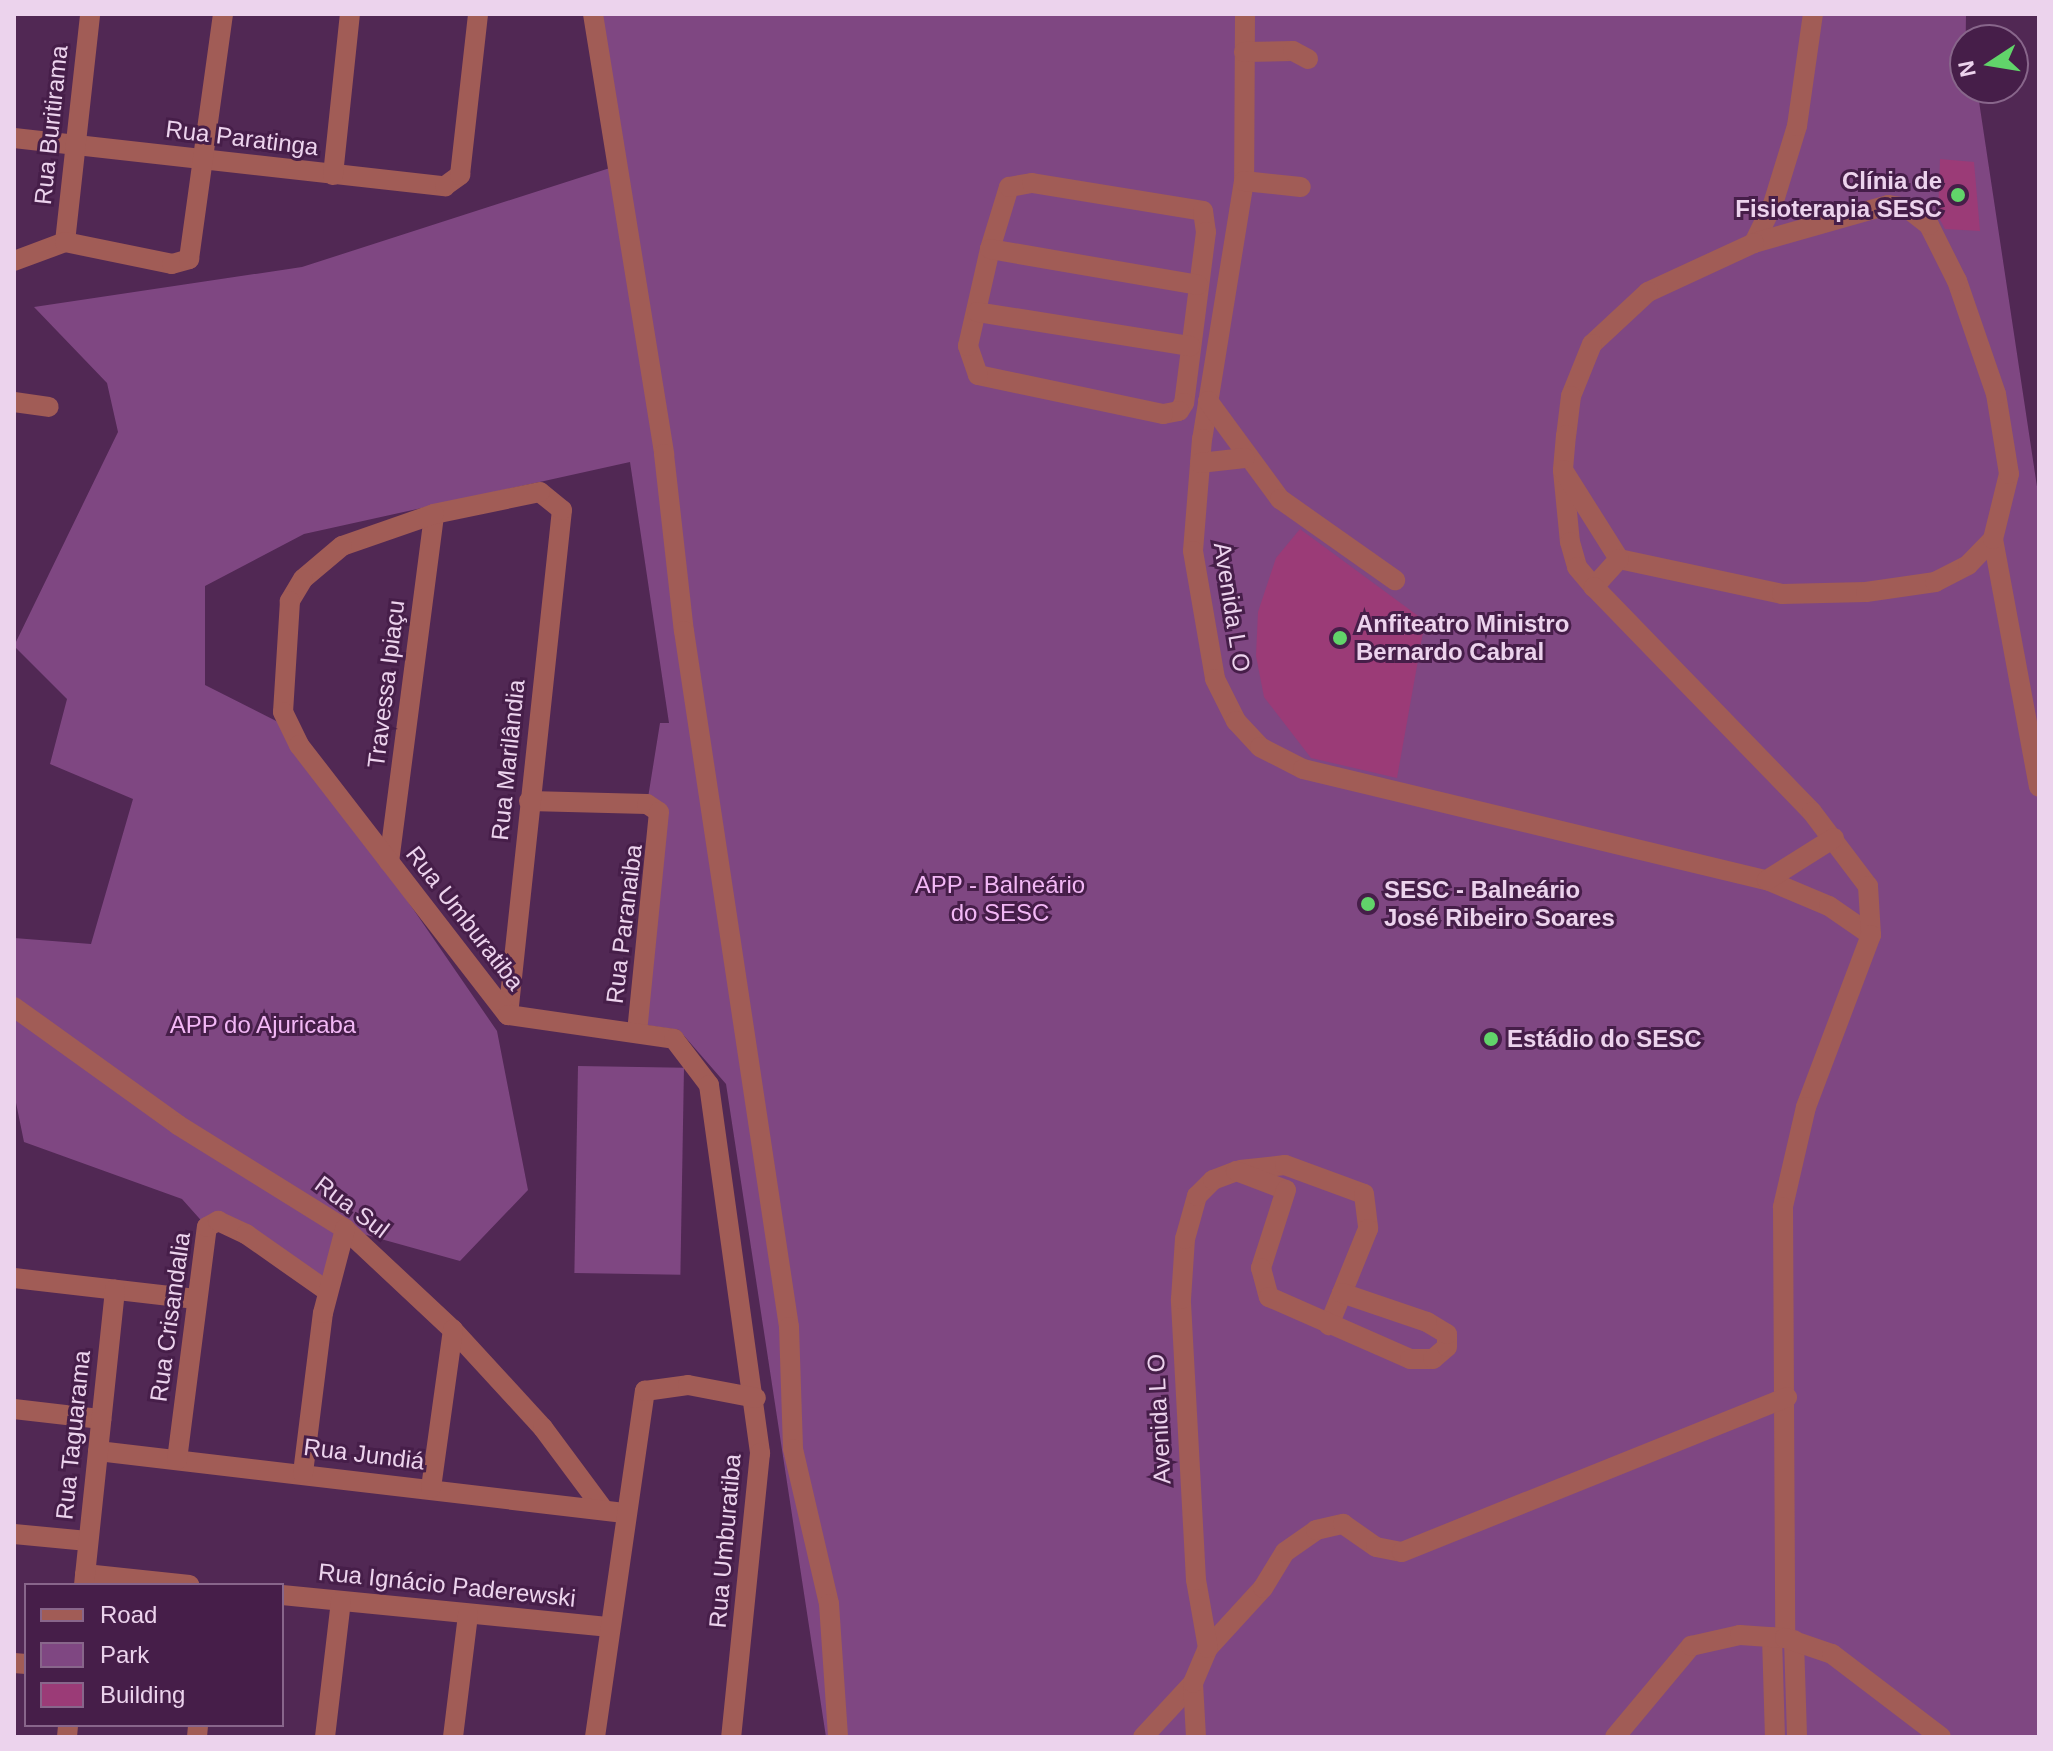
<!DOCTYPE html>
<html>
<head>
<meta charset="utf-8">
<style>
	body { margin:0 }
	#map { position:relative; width:2053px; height:1751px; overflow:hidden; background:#512854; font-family:Helvetica,sans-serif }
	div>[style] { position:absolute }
	.green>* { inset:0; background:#7f4782; transform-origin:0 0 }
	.building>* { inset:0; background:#9b3b77 }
	.minor>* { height:20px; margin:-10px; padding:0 10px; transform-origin:10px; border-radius:10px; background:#a15c56 }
	.dots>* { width:22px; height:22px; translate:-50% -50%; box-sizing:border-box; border:4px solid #461e49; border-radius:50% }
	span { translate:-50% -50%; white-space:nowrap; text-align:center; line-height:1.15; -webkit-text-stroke:6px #461e49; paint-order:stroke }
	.street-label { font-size:24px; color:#ecd3ed }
	.poi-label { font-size:24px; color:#ecd3ed; font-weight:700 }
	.right { translate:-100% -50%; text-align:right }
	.left { translate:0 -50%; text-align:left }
	.park-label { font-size:24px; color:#f3b8f6 }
	.frame { position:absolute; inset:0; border:16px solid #ecd3ed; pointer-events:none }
	.legend { position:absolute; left:24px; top:1583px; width:260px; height:144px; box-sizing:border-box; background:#461e49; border:2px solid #88668b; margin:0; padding:10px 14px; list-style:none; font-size:24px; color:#ecd3ed }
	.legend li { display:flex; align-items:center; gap:16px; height:40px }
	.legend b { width:40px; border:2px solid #88668b }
	.north { position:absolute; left:1949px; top:24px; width:80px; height:80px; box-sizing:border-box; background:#461e49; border:2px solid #88668b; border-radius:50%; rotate:258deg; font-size:22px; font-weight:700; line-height:32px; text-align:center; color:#ecd3ed }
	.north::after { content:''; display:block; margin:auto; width:28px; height:36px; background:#61d46a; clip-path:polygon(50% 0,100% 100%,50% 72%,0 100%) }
</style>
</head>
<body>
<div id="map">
	<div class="green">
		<i style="clip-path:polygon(587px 14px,1966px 14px,1965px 88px,1977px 88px,2039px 500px,2039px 1737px,826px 1737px,726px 1084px,679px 1030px,638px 1024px,662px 820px,647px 804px,660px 723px,669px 723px,630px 462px,304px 534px,205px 586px,205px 685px,288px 727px,497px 1031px,528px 1190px,460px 1261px,345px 1229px,327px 1291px,246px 1234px,207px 1227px,182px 1199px,24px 1142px,14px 1093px,14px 938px,91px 944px,133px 799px,50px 764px,67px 699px,14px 646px,118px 432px,107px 383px,34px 307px,302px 267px,613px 167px)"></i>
		<i style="left:578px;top:1066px;width:106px;height:207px;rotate:1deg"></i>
	</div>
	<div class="building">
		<i style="clip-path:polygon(1940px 159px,1974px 162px,1980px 231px,1945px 229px,1938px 216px)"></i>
		<i style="clip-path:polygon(1300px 529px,1425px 621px,1397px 778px,1311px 758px,1264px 697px,1256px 656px,1258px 612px,1276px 558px)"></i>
	</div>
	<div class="minor">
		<i style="left:593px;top:14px;width:446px;rotate:80.8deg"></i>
		<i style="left:664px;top:454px;width:178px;rotate:83.6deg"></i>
		<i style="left:684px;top:631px;width:704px;rotate:81.42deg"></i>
		<i style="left:789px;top:1327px;width:122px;rotate:88.1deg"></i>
		<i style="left:793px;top:1449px;width:159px;rotate:76.9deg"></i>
		<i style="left:829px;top:1604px;width:133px;rotate:86.1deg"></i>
		<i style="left:1245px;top:14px;width:167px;rotate:90.3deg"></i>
		<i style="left:1244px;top:181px;width:261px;rotate:99.2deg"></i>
		<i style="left:1202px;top:439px;width:112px;rotate:94.6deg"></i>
		<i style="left:1193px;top:551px;width:130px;rotate:80.2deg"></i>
		<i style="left:1215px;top:679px;width:47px;rotate:63.4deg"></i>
		<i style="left:1236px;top:721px;width:35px;rotate:47deg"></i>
		<i style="left:1260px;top:747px;width:48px;rotate:27.1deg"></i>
		<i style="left:1303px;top:769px;width:477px;rotate:13.5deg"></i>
		<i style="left:1767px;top:880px;width:67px;rotate:22.8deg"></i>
		<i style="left:1829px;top:906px;width:51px;rotate:34.6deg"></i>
		<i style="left:1244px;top:52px;width:49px;rotate:-1.2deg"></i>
		<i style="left:1293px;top:51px;width:17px;rotate:28deg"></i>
		<i style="left:14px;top:138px;width:434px;rotate:6.4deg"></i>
		<i style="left:445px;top:186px;width:19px;rotate:-36deg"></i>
		<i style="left:460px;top:175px;width:162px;rotate:-83.6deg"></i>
		<i style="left:333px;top:175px;width:162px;rotate:-84deg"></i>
		<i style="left:1244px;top:181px;width:57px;rotate:6deg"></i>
		<i style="left:65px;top:242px;width:229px;rotate:-83.7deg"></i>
		<i style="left:1754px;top:243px;width:43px;rotate:-64deg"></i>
		<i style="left:1773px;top:204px;width:82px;rotate:-72.9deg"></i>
		<i style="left:1797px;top:126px;width:113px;rotate:-81.9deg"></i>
		<i style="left:990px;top:249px;width:65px;rotate:-73deg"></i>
		<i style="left:1009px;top:187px;width:23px;rotate:-10deg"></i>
		<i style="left:1032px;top:183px;width:173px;rotate:9.3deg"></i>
		<i style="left:1203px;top:211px;width:21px;rotate:82deg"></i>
		<i style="left:1206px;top:232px;width:172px;rotate:97.3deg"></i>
		<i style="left:1184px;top:403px;width:9px;rotate:122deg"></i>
		<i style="left:1179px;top:411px;width:16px;rotate:169deg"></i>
		<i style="left:1163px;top:414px;width:189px;rotate:-168.1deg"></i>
		<i style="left:978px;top:375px;width:31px;rotate:-109deg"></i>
		<i style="left:968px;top:346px;width:99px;rotate:-77.2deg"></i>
		<i style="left:990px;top:249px;width:211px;rotate:9.8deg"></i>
		<i style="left:14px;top:261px;width:54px;rotate:-20.4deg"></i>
		<i style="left:65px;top:242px;width:109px;rotate:11.6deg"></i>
		<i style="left:172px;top:264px;width:18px;rotate:-16deg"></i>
		<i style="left:189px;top:259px;width:247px;rotate:-82.1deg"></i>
		<i style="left:977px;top:312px;width:216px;rotate:9.1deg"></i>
		<i style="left:1208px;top:401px;width:122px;rotate:53.7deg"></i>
		<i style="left:1280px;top:499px;width:141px;rotate:35.2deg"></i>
		<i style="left:14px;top:402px;width:35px;rotate:8deg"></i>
		<i style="left:1200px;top:463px;width:45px;rotate:-6.3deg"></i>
		<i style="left:1563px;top:471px;width:71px;rotate:84.4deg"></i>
		<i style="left:1570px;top:542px;width:26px;rotate:74deg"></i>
		<i style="left:1577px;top:567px;width:26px;rotate:50deg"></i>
		<i style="left:1993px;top:539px;width:252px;rotate:79.5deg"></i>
		<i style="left:1619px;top:559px;width:167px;rotate:12.1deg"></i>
		<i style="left:1782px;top:594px;width:84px;rotate:-1.4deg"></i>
		<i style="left:1866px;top:592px;width:70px;rotate:-8.2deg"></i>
		<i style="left:1935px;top:582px;width:37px;rotate:-27deg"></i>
		<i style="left:1968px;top:565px;width:36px;rotate:-46deg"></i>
		<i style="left:1993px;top:539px;width:67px;rotate:-76.2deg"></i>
		<i style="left:2009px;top:474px;width:81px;rotate:-99.2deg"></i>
		<i style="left:1996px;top:394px;width:120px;rotate:-109deg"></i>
		<i style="left:1957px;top:281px;width:63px;rotate:-116.6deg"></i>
		<i style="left:1929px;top:225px;width:28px;rotate:-142deg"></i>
		<i style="left:1907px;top:208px;width:19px;rotate:-171deg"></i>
		<i style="left:1888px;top:205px;width:139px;rotate:164.2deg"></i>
		<i style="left:1754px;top:243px;width:117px;rotate:155.2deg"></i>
		<i style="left:1648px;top:292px;width:76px;rotate:137.1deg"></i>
		<i style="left:1592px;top:344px;width:56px;rotate:112deg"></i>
		<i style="left:1571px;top:396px;width:39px;rotate:97deg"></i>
		<i style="left:1566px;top:435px;width:35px;rotate:95deg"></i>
		<i style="left:1563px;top:470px;width:105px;rotate:57.8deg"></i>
		<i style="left:1619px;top:559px;width:38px;rotate:132deg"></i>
		<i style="left:1594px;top:587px;width:313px;rotate:45.9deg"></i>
		<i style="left:1812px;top:812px;width:93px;rotate:52.9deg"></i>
		<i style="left:1868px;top:886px;width:49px;rotate:86.5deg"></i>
		<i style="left:1871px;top:935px;width:184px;rotate:110.7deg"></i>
		<i style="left:1806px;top:1107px;width:103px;rotate:103deg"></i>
		<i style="left:1783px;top:1207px;width:431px;rotate:89.7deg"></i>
		<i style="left:529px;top:801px;width:118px;rotate:1.5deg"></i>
		<i style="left:647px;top:804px;width:14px;rotate:34deg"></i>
		<i style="left:659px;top:812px;width:222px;rotate:95.7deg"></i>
		<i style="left:389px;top:862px;width:351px;rotate:-82.6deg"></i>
		<i style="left:1767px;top:880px;width:79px;rotate:-32.1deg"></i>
		<i style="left:14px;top:1007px;width:202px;rotate:35.7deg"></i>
		<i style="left:178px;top:1125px;width:197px;rotate:31.9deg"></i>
		<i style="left:345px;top:1229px;width:148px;rotate:43.1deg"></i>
		<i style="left:453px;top:1330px;width:133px;rotate:47.4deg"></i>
		<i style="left:543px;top:1428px;width:102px;rotate:53.4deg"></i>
		<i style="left:508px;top:1015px;width:508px;rotate:-83.9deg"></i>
		<i style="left:562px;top:510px;width:28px;rotate:-141deg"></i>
		<i style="left:540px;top:492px;width:108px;rotate:168.3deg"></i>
		<i style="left:434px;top:514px;width:97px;rotate:160.8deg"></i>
		<i style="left:342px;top:546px;width:51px;rotate:139.8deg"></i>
		<i style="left:303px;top:579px;width:26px;rotate:121deg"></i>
		<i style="left:290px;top:601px;width:111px;rotate:93.6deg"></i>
		<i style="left:283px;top:712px;width:37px;rotate:64deg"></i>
		<i style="left:299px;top:745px;width:341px;rotate:52.3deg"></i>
		<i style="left:508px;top:1015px;width:168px;rotate:8.2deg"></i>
		<i style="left:674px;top:1039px;width:58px;rotate:52.7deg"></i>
		<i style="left:709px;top:1085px;width:372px;rotate:82.1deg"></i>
		<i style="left:760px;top:1453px;width:285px;rotate:95.8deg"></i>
		<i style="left:1240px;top:1170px;width:45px;rotate:-6.3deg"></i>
		<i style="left:1285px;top:1165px;width:84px;rotate:20.2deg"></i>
		<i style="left:1364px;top:1194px;width:35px;rotate:83deg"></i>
		<i style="left:1368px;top:1229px;width:104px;rotate:112.1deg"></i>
		<i style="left:14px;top:1278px;width:183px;rotate:6.6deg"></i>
		<i style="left:14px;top:1409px;width:88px;rotate:6.6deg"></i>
		<i style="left:98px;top:1451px;width:530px;rotate:6.72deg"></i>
		<i style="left:177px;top:1460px;width:235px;rotate:-82.7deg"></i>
		<i style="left:207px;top:1227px;width:13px;rotate:-29deg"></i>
		<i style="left:218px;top:1221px;width:31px;rotate:25deg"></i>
		<i style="left:246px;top:1234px;width:99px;rotate:35.1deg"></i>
		<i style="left:303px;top:1473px;width:161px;rotate:-82.9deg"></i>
		<i style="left:323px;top:1313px;width:87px;rotate:-75.3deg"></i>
		<i style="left:431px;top:1488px;width:160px;rotate:-82.1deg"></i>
		<i style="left:14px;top:1534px;width:74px;rotate:5.4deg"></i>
		<i style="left:85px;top:1574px;width:105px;rotate:6deg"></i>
		<i style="left:84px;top:1585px;width:297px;rotate:-84deg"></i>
		<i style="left:282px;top:1595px;width:327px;rotate:5.6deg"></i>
		<i style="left:1772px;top:1637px;width:100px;rotate:88.3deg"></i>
		<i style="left:1794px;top:1640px;width:97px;rotate:88.2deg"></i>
		<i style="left:1208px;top:1648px;width:81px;rotate:-47.5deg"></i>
		<i style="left:1263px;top:1588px;width:42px;rotate:-58.6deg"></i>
		<i style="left:1285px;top:1552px;width:38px;rotate:-35deg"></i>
		<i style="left:1316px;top:1530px;width:28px;rotate:-13deg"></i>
		<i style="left:1343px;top:1524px;width:40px;rotate:34.9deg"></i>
		<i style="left:1376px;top:1547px;width:26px;rotate:11deg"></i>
		<i style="left:1402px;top:1552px;width:415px;rotate:-21.9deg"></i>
		<i style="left:14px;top:1663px;width:12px;rotate:5deg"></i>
		<i style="left:67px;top:1737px;width:12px;rotate:-85deg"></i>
		<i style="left:197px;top:1737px;width:12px;rotate:-85deg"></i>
		<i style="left:325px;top:1737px;width:137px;rotate:-83.3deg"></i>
		<i style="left:453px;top:1737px;width:124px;rotate:-83deg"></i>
		<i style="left:595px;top:1737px;width:350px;rotate:-81.8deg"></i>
		<i style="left:645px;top:1391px;width:43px;rotate:-7.9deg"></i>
		<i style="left:688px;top:1385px;width:69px;rotate:10.8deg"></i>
		<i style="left:1143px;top:1737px;width:74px;rotate:-47.2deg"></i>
		<i style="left:1196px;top:1737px;width:54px;rotate:-93.2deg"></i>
		<i style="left:1193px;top:1683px;width:38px;rotate:-67deg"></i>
		<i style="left:1208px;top:1648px;width:69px;rotate:-100deg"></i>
		<i style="left:1196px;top:1580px;width:281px;rotate:-93.1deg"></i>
		<i style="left:1181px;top:1299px;width:60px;rotate:-86.2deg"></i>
		<i style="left:1185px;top:1239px;width:45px;rotate:-74.4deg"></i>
		<i style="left:1197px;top:1196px;width:23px;rotate:-45deg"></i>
		<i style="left:1213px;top:1180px;width:25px;rotate:-21deg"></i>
		<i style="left:1236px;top:1171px;width:53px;rotate:20.8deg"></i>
		<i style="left:1286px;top:1190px;width:82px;rotate:107.8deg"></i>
		<i style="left:1261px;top:1268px;width:30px;rotate:75deg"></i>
		<i style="left:1269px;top:1297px;width:154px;rotate:23.7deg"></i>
		<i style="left:1410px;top:1359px;width:23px"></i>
		<i style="left:1433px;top:1359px;width:18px;rotate:-41deg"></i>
		<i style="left:1447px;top:1347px;width:13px;rotate:-90deg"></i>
		<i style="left:1447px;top:1334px;width:23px;rotate:-149deg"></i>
		<i style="left:1427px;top:1322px;width:90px;rotate:-161.2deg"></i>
		<i style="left:1615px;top:1737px;width:119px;rotate:-50.1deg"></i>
		<i style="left:1691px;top:1646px;width:50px;rotate:-12.7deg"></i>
		<i style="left:1740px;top:1635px;width:45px;rotate:3.8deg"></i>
		<i style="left:1785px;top:1638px;width:50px;rotate:18.8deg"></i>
		<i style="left:1832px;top:1654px;width:137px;rotate:37.3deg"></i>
	</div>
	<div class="dots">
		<i style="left:1958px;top:195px;background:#61d46a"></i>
		<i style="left:1340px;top:638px;background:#61d46a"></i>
		<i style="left:1368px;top:904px;background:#61d46a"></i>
		<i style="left:1491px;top:1039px;background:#61d46a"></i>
	</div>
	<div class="street-label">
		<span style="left:51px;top:125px;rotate:-84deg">Rua Buritirama</span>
		<span style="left:242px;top:138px;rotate:7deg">Rua Paratinga</span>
		<span style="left:1232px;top:607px;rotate:81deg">Avenida L O</span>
		<span style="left:386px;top:684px;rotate:-83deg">Travessa Ipiaçu</span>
		<span style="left:508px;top:760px;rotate:-84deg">Rua Marilândia</span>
		<span style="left:465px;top:918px;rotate:52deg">Rua Umburatiba</span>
		<span style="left:624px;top:924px;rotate:-83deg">Rua Paranaiba</span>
		<span style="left:352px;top:1207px;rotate:37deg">Rua Sul</span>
		<span style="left:170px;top:1317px;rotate:-82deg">Rua Crisandalia</span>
		<span style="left:1159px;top:1419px;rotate:-93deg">Avenida L O</span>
		<span style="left:73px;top:1435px;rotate:-84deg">Rua Taguarama</span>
		<span style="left:364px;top:1454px;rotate:7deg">Rua Jundiá</span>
		<span style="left:725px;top:1541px;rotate:-85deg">Rua Umburatiba</span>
		<span style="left:447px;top:1585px;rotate:6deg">Rua Ignácio Paderewski</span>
	</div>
	<div class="poi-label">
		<span class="right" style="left:1942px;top:195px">Clínia de<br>Fisioterapia SESC</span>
		<span class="left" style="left:1356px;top:638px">Anfiteatro Ministro<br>Bernardo Cabral</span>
		<span class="left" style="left:1384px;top:904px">SESC - Balneário<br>José Ribeiro Soares</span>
		<span class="left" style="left:1507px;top:1039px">Estádio do SESC</span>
	</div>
	<div class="park-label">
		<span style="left:1000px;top:899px">APP - Balneário<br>do SESC</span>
		<span style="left:263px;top:1025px">APP do Ajuricaba</span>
	</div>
	<div class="frame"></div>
	<ul class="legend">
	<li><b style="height:10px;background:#a15c56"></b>Road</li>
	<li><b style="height:22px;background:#7f4782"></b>Park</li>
	<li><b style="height:22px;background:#9b3b77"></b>Building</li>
	</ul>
	<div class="north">N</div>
</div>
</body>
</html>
